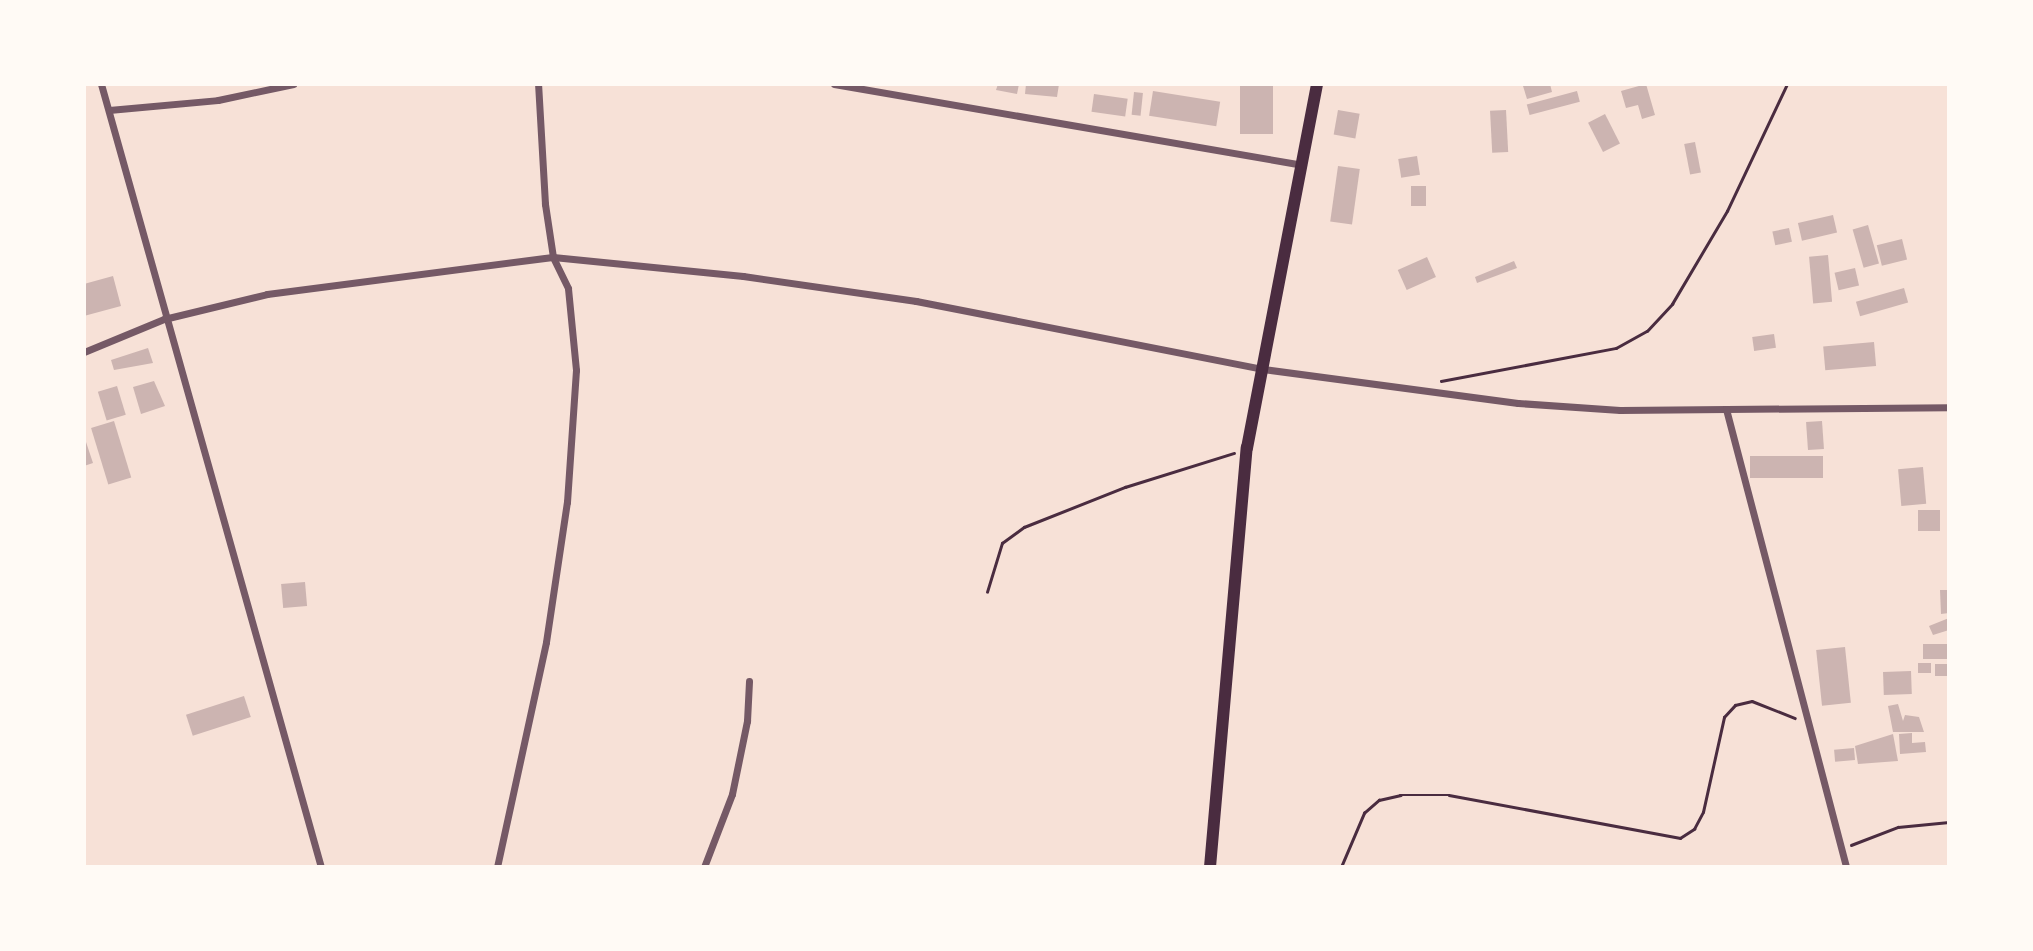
<!DOCTYPE html>
<html>
<head>
<meta charset="utf-8">
<style>
	body { margin:0 }
	#map { position:relative; width:2033px; height:951px; overflow:hidden; background:#f7e1d7; font-family:"Varela Round",sans-serif }
	div>[style] { position:absolute }
	.building>* { inset:0; background:#ccb4b1; transform-origin:0 0 }
	.path>* { height:2.5px; margin:-1.25px; padding:0 1.25px; transform-origin:1.25px; border-radius:1.25px; background:#4a2c40 }
	.minor>* { height:7px; margin:-3.5px; padding:0 3.5px; transform-origin:3.5px; border-radius:3.5px; background:#755966 }
	.primary>* { height:12px; margin:-6px; padding:0 6px; transform-origin:6px; border-radius:6px; background:#4a2c40 }
	span { translate:-50% -50%; white-space:nowrap; text-align:center; line-height:1.15; -webkit-text-stroke:5px #fffaf5; paint-order:stroke }
	.frame { position:absolute; inset:0; border:86px solid #fffaf5; pointer-events:none }
</style>
</head>
<body>
<div id="map">
	<div class="building">
		<i style="clip-path:polygon(998px 84px,1019px 84px,1017px 94px,996px 90px)"></i>
		<i style="clip-path:polygon(1026px 84px,1059px 84px,1057px 97px,1025px 94px)"></i>
		<i style="left:1240px;top:84px;width:33px;height:50px"></i>
		<i style="clip-path:polygon(1550px 84px,1552px 92px,1527px 99px,1523px 86px)"></i>
		<i style="clip-path:polygon(1646px 84px,1655px 115px,1642px 119px,1638px 105px,1626px 108px,1621px 91px)"></i>
		<i style="left:1153px;top:91px;width:68px;height:25px;rotate:9deg"></i>
		<i style="left:1577px;top:91px;width:11px;height:52px;rotate:75deg"></i>
		<i style="left:1134px;top:92px;width:9px;height:23px;rotate:6deg"></i>
		<i style="left:1094px;top:94px;width:34px;height:18px;rotate:8deg"></i>
		<i style="left:1338px;top:110px;width:22px;height:25px;rotate:10deg"></i>
		<i style="left:1506px;top:110px;width:42px;height:16px;rotate:87deg"></i>
		<i style="left:1605px;top:114px;width:33px;height:19px;rotate:63deg"></i>
		<i style="left:1695px;top:142px;width:31px;height:11px;rotate:79deg"></i>
		<i style="left:1417px;top:156px;width:19px;height:19px;rotate:81deg"></i>
		<i style="left:1338px;top:166px;width:22px;height:56px;rotate:8deg"></i>
		<i style="left:1411px;top:186px;width:15px;height:20px"></i>
		<i style="left:1833px;top:215px;width:18px;height:36px;rotate:77deg"></i>
		<i style="left:1868px;top:225px;width:40px;height:16px;rotate:74deg"></i>
		<i style="left:1789px;top:228px;width:14px;height:17px;rotate:78deg"></i>
		<i style="left:1902px;top:239px;width:21px;height:26px;rotate:76deg"></i>
		<i style="left:1828px;top:255px;width:47px;height:19px;rotate:85deg"></i>
		<i style="left:1427px;top:257px;width:22px;height:32px;rotate:66deg"></i>
		<i style="clip-path:polygon(1514px 261px,1517px 268px,1477px 283px,1475px 277px)"></i>
		<i style="left:1855px;top:268px;width:18px;height:21px;rotate:77deg"></i>
		<i style="clip-path:polygon(113px 276px,121px 306px,84px 316px,84px 284px)"></i>
		<i style="left:1904px;top:288px;width:15px;height:50px;rotate:74deg"></i>
		<i style="left:1774px;top:334px;width:14px;height:22px;rotate:82deg"></i>
		<i style="left:1874px;top:342px;width:24px;height:51px;rotate:85deg"></i>
		<i style="clip-path:polygon(148px 348px,153px 363px,114px 370px,111px 360px)"></i>
		<i style="clip-path:polygon(154px 381px,165px 406px,141px 414px,133px 387px)"></i>
		<i style="left:117px;top:386px;width:30px;height:20px;rotate:73deg"></i>
		<i style="left:114px;top:421px;width:59px;height:24px;rotate:73deg"></i>
		<i style="left:1822px;top:421px;width:28px;height:16px;rotate:86deg"></i>
		<i style="clip-path:polygon(84px 436px,93px 463px,84px 466px)"></i>
		<i style="left:1823px;top:456px;width:22px;height:73px;rotate:90deg"></i>
		<i style="left:1923px;top:467px;width:37px;height:25px;rotate:85deg"></i>
		<i style="left:1940px;top:510px;width:21px;height:22px;rotate:90deg"></i>
		<i style="left:305px;top:582px;width:24px;height:24px;rotate:85deg"></i>
		<i style="clip-path:polygon(1940px 590px,1949px 590px,1949px 613px,1941px 614px)"></i>
		<i style="clip-path:polygon(1949px 618px,1949px 630px,1933px 635px,1929px 626px)"></i>
		<i style="left:1949px;top:644px;width:15px;height:26px;rotate:90deg"></i>
		<i style="left:1845px;top:647px;width:56px;height:29px;rotate:84deg"></i>
		<i style="left:1918px;top:663px;width:13px;height:10px"></i>
		<i style="left:1949px;top:664px;width:12px;height:14px;rotate:90deg"></i>
		<i style="left:1911px;top:671px;width:23px;height:28px;rotate:88deg"></i>
		<i style="left:244px;top:696px;width:22px;height:61px;rotate:72deg"></i>
		<i style="clip-path:polygon(1898px 704px,1903px 721px,1905px 715px,1919px 717px,1924px 732px,1893px 732px,1888px 706px)"></i>
		<i style="clip-path:polygon(1912px 733px,1912px 743px,1925px 742px,1926px 752px,1900px 754px,1899px 734px)"></i>
		<i style="clip-path:polygon(1893px 734px,1898px 761px,1858px 764px,1855px 746px)"></i>
		<i style="left:1854px;top:748px;width:12px;height:20px;rotate:85deg"></i>
	</div>
	<div class="path">
		<i style="left:1441px;top:381px;width:178px;rotate:-10.7deg"></i>
		<i style="left:1616px;top:348px;width:35px;rotate:-29deg"></i>
		<i style="left:1647px;top:331px;width:37px;rotate:-47deg"></i>
		<i style="left:1672px;top:304px;width:108px;rotate:-59.4deg"></i>
		<i style="left:1727px;top:211px;width:140px;rotate:-64.7deg"></i>
		<i style="left:987px;top:592px;width:51px;rotate:-73deg"></i>
		<i style="left:1002px;top:543px;width:27px;rotate:-36deg"></i>
		<i style="left:1024px;top:527px;width:109px;rotate:-21.6deg"></i>
		<i style="left:1125px;top:487px;width:114px;rotate:-17.3deg"></i>
		<i style="left:1851px;top:845px;width:50px;rotate:-21deg"></i>
		<i style="left:1898px;top:827px;width:51px;rotate:-5.6deg"></i>
		<i style="left:1341px;top:867px;width:59px;rotate:-66.9deg"></i>
		<i style="left:1364px;top:813px;width:20px;rotate:-41deg"></i>
		<i style="left:1379px;top:800px;width:22px;rotate:-13deg"></i>
		<i style="left:1400px;top:795px;width:49px"></i>
		<i style="left:1449px;top:795px;width:235px;rotate:10.5deg"></i>
		<i style="left:1680px;top:838px;width:17px;rotate:-33deg"></i>
		<i style="left:1694px;top:829px;width:19px;rotate:-62deg"></i>
		<i style="left:1703px;top:812px;width:97px;rotate:-77.5deg"></i>
		<i style="left:1724px;top:717px;width:16px;rotate:-47deg"></i>
		<i style="left:1735px;top:705px;width:17px;rotate:-13deg"></i>
		<i style="left:1752px;top:701px;width:46px;rotate:21.6deg"></i>
	</div>
	<div class="minor">
		<i style="left:101px;top:84px;width:813px;rotate:74.31deg"></i>
		<i style="left:834px;top:84px;width:476px;rotate:9.8deg"></i>
		<i style="left:109px;top:110px;width:109px;rotate:-5.2deg"></i>
		<i style="left:218px;top:100px;width:77px;rotate:-12deg"></i>
		<i style="left:84px;top:352px;width:87px;rotate:-22.4deg"></i>
		<i style="left:164px;top:319px;width:106px;rotate:-13.6deg"></i>
		<i style="left:267px;top:294px;width:288px;rotate:-7.4deg"></i>
		<i style="left:553px;top:257px;width:191px;rotate:5.7deg"></i>
		<i style="left:743px;top:276px;width:175px;rotate:8.2deg"></i>
		<i style="left:916px;top:301px;width:354px;rotate:11.1deg"></i>
		<i style="left:1263px;top:369px;width:257px;rotate:7.6deg"></i>
		<i style="left:1518px;top:403px;width:102px;rotate:3.9deg"></i>
		<i style="left:1620px;top:410px;width:329px;rotate:-0.5deg"></i>
		<i style="left:1726px;top:409px;width:473px;rotate:75.3deg"></i>
		<i style="left:497px;top:867px;width:230px;rotate:-77.7deg"></i>
		<i style="left:546px;top:642px;width:142px;rotate:-81.5deg"></i>
		<i style="left:567px;top:502px;width:132px;rotate:-86.1deg"></i>
		<i style="left:576px;top:370px;width:82px;rotate:-95.6deg"></i>
		<i style="left:568px;top:288px;width:34px;rotate:-116deg"></i>
		<i style="left:553px;top:257px;width:54px;rotate:-98.6deg"></i>
		<i style="left:545px;top:204px;width:120px;rotate:-93.3deg"></i>
		<i style="left:704px;top:867px;width:78px;rotate:-69deg"></i>
		<i style="left:732px;top:794px;width:75px;rotate:-78.4deg"></i>
		<i style="left:747px;top:721px;width:40px;rotate:-87.1deg"></i>
	</div>
	<div class="primary">
		<i style="left:1210px;top:867px;width:421px;rotate:-85deg"></i>
		<i style="left:1247px;top:448px;width:371px;rotate:-79.1deg"></i>
	</div>
	<div class="frame"></div>
</div>
</body>
</html>
